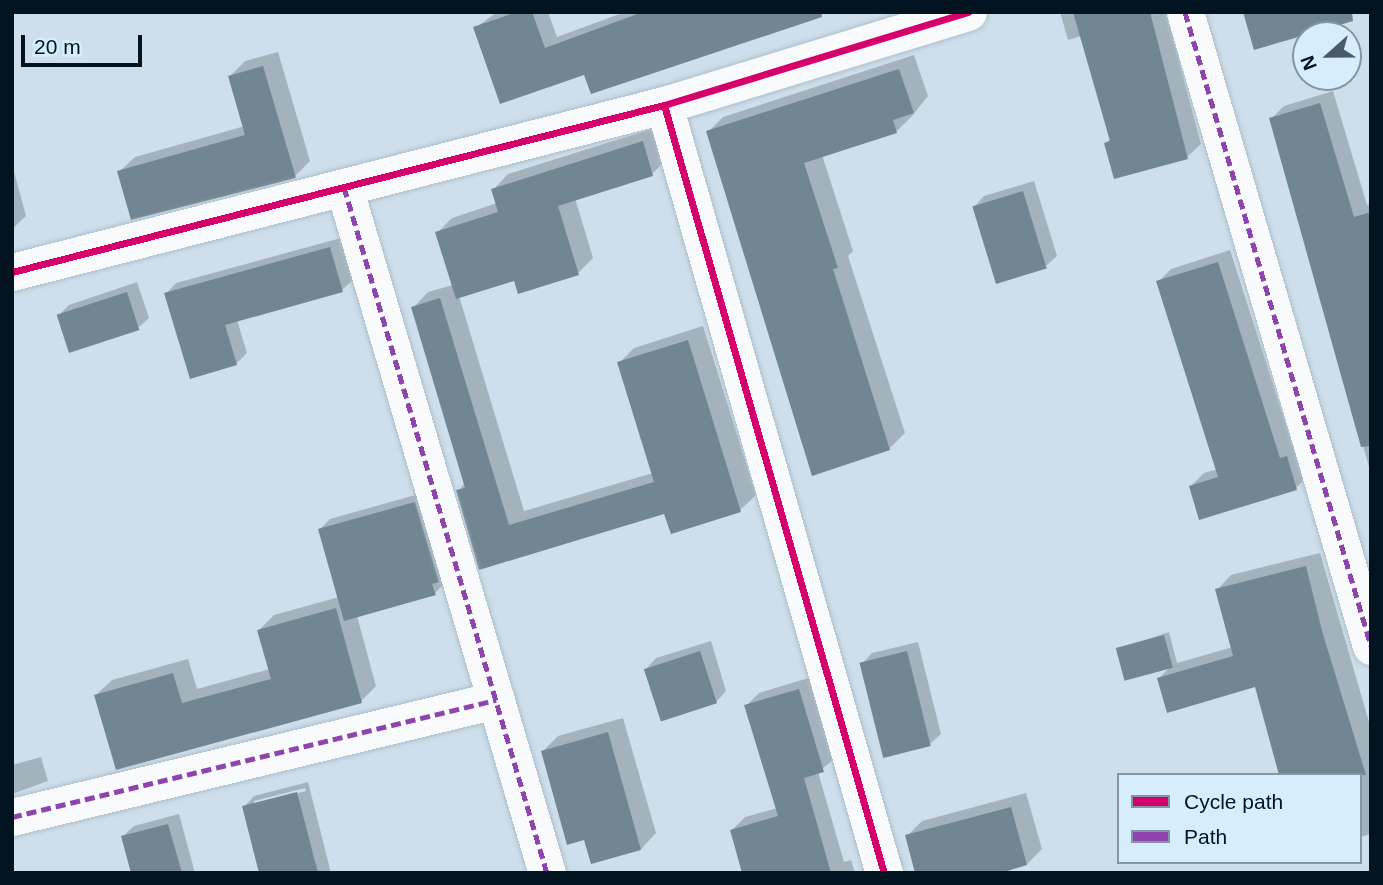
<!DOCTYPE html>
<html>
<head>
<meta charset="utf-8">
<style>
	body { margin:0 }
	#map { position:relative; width:1383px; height:885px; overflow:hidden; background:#cedfeb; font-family:Arial,sans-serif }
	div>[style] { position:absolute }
	.shadow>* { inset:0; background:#0003 }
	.building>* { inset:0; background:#718691; transform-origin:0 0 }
	.roads { filter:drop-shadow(0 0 2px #abbeca) drop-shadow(0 0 2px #abbeca) }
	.minor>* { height:37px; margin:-18.5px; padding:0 18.5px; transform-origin:18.5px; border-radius:18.5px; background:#f8fafc }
	.quiet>* { height:5px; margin-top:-2.5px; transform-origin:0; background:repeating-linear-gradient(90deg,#8e44ad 0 10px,transparent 0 15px) }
	.cycleway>* { height:7px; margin:-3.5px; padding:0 3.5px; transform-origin:3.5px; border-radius:3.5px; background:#d6006c }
	span { translate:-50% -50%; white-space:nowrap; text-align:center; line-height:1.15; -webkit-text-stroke:7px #d8edfb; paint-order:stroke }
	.frame { position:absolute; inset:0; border:14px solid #011420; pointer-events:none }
	.legend { position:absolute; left:1117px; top:773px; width:245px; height:91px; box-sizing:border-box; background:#d8edfb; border:2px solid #8296a3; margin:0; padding:9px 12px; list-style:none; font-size:21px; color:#011420 }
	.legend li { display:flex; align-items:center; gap:14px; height:35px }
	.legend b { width:35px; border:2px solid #8296a3 }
	.north { position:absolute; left:1292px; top:21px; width:70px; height:70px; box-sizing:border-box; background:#d8edfb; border:2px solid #8296a3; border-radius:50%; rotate:249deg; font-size:19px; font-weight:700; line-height:28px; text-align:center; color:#011420 }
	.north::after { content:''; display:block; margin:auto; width:24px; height:32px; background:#495b67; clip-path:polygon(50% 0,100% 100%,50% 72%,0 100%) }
	.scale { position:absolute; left:21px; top:35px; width:121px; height:32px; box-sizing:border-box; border:4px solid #011420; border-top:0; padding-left:9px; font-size:21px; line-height:24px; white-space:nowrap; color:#011420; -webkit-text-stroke:5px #d8edfb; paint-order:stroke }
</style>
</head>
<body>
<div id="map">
	<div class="shadow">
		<i style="clip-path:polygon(497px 12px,548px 12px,557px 37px,625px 12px,829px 12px,592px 91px,585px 73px,475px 28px)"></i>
		<i style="clip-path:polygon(1060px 12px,1166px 12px,1201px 144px,1187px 157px,1106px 143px,1111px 138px,1082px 36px,1068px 40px)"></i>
		<i style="clip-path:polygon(278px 52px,310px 161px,295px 176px,119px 172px,135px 157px,245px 126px,230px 76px,245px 61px)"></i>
		<i style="clip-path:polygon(914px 55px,928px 96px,912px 116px,897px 131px,822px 155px,853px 251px,848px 256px,905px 433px,889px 449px,708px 132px,723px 117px)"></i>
		<i style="clip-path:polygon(1333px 91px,1367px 205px,1371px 204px,1371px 474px,1271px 119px,1284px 106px)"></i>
		<i style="clip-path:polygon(658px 127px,667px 159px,652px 174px,575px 198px,593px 258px,578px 273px,515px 279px,459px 296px,524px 511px,653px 473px,619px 363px,634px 348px,703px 326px,756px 495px,740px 510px,666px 512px,480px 568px,458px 491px,465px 483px,413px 308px,428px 292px,453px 285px,437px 233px,452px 218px,497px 203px,493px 190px,508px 174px)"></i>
		<i style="clip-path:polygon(12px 164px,26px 216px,12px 229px)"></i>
		<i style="clip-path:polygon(1034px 181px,1057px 256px,1046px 266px,974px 207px,984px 196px)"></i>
		<i style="clip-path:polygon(341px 238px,353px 280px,342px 290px,237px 320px,247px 353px,236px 364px,166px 294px,176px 283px)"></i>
		<i style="clip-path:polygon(1230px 250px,1293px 446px,1300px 444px,1309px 475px,1296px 488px,1191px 486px,1204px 473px,1218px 469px,1158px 282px,1171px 269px)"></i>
		<i style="clip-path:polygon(137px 282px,149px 318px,138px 328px,59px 315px,69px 305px)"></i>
		<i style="clip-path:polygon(426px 492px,445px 583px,435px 593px,357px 616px,376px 686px,361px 701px,117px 768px,96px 695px,112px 680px,188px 659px,197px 689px,270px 669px,259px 630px,274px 615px,339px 597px,319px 530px,330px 519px)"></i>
		<i style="clip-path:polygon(1320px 553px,1371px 729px,1371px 834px,1360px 837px,1360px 775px,1256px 685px,1159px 678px,1170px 667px,1118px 649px,1169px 632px,1177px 663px,1233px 647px,1217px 590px,1231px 575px)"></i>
		<i style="clip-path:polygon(711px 641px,726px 691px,716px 702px,646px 669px,656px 658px)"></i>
		<i style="clip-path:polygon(918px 642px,941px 734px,930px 744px,862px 664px,872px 653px)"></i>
		<i style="clip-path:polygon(812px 677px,837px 757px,818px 772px,844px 862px,851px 860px,855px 873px,780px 873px,732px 830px,745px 817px,778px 808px,746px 706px,759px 693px)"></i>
		<i style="clip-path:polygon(623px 718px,656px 833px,641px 849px,585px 838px,543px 751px,558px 736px)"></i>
		<i style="clip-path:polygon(41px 757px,48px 781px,12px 794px,12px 765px)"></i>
		<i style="clip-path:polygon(evenodd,308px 782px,331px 873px,261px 873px,244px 807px,254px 796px,308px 782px,305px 788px,306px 791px,254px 805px,254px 801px,305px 788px)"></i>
		<i style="clip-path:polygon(1026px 793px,1042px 849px,1027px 864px,907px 836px,922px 821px)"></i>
		<i style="clip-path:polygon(179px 814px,195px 873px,133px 873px,123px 836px,134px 826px)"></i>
	</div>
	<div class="building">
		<i style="clip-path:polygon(517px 12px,532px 12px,545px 48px,643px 12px,821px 12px,822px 17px,591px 94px,584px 75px,500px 104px,473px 27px)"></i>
		<i style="clip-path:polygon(1073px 12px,1150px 12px,1188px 159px,1114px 179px,1104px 143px,1110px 141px)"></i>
		<i style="clip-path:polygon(1243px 12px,1352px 12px,1353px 21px,1254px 50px)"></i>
		<i style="clip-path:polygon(263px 66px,296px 178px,131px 220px,117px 171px,245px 135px,228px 76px)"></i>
		<i style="clip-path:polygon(899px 69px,914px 113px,893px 120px,897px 133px,804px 163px,838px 268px,833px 269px,890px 450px,812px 476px,706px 131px)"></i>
		<i style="clip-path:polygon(1320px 103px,1354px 217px,1371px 212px,1371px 446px,1361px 447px,1269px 118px)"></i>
		<i style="clip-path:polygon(643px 141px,653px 176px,558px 206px,579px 275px,518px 294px,514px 281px,456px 299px,435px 232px,498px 212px,491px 189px)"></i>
		<i style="left:1023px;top:191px;width:81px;height:53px;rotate:73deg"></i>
		<i style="clip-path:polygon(330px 247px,343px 292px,225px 325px,237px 365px,190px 379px,164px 293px)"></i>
		<i style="clip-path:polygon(1218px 262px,1280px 458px,1287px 456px,1297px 490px,1199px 520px,1189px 486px,1218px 477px,1156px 281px)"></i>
		<i style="left:127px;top:292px;width:40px;height:74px;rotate:72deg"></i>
		<i style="clip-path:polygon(440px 298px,509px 525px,654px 482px,617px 362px,688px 340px,741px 512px,671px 534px,664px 514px,479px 570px,456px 490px,465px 488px,411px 307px)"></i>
		<i style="clip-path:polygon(415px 502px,439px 582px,432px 584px,436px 595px,344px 621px,318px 529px)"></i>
		<i style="clip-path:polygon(1306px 566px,1322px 631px,1366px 775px,1279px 775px,1255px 687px,1167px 713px,1157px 678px,1233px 656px,1215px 589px)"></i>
		<i style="clip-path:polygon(336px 608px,362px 703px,116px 770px,94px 695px,173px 673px,182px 703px,271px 679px,257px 630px)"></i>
		<i style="left:1164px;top:635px;width:34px;height:50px;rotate:75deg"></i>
		<i style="left:700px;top:651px;width:55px;height:59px;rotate:72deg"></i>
		<i style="left:907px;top:651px;width:98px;height:49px;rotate:76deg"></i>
		<i style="clip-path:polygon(799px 689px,824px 772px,804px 778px,831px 873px,742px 873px,730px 830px,778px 816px,744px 705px)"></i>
		<i style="clip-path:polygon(608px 732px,641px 850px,591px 864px,584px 840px,567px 845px,541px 751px)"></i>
		<i style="clip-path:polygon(297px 792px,318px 873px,259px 873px,242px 806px)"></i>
		<i style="clip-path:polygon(1011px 807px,1027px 865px,1000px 873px,915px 873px,905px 835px)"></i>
		<i style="clip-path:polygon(168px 824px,182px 873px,131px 873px,121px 836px)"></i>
	</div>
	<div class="roads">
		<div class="minor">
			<i style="left:1185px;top:12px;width:661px;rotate:73.65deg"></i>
			<i style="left:664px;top:105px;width:799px;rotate:74.02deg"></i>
			<i style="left:344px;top:187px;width:715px;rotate:73.52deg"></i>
			<i style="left:12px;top:272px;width:673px;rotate:-14.37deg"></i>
			<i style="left:664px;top:105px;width:318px;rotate:-17deg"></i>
			<i style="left:12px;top:817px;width:498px;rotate:-13.6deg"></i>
		</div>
	</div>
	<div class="quiet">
		<i style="left:1185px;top:12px;width:661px;rotate:73.65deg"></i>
		<i style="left:344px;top:187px;width:715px;rotate:73.52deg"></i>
		<i style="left:12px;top:817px;width:498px;rotate:-13.6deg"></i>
	</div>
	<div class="cycleway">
		<i style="left:664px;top:105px;width:799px;rotate:74.02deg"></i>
		<i style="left:12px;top:272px;width:673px;rotate:-14.37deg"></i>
		<i style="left:664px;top:105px;width:318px;rotate:-17deg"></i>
	</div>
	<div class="frame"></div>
	<ul class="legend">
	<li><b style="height:9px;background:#d6006c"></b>Cycle path</li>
	<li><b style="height:9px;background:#8e44ad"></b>Path</li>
	</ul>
	<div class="north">N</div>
	<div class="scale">20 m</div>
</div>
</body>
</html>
